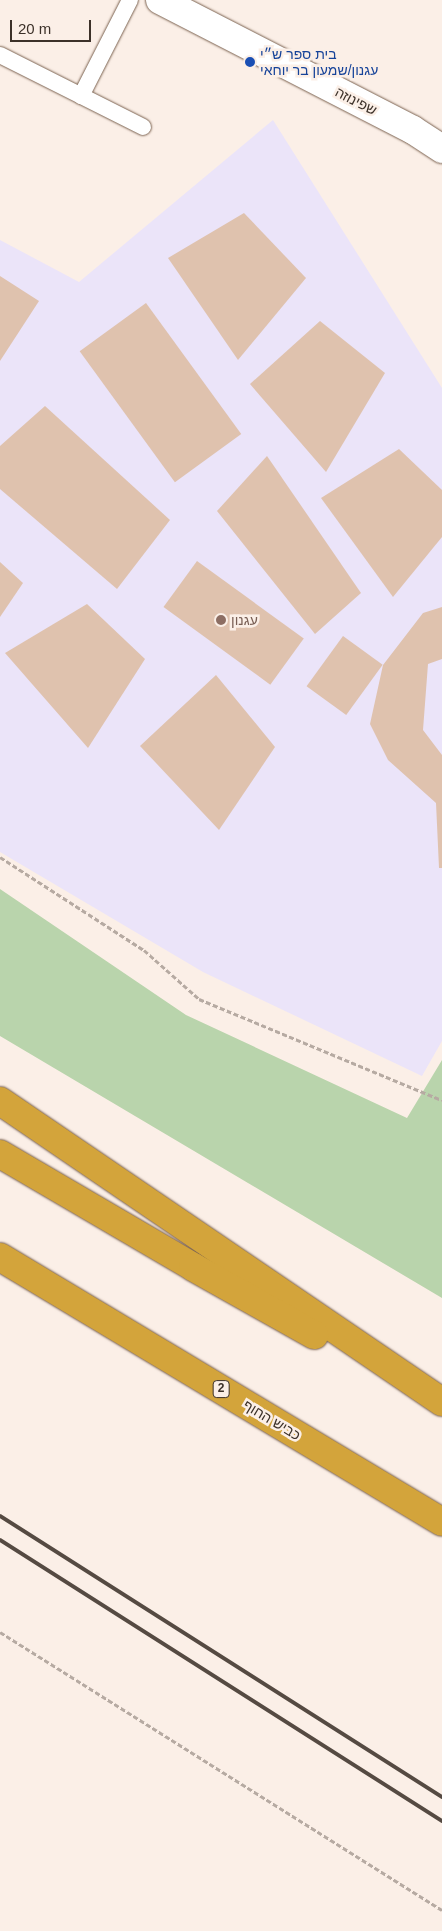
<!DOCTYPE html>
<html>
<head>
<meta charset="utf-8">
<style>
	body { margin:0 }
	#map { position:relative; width:442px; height:1931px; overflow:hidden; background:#fbefe7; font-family:Helvetica,Heebo,sans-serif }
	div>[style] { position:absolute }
	.education>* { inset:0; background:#ebe4f9 }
	.green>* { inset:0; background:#b9d4ac }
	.building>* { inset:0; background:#dfc2ae; transform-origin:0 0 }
	.path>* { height:3px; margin-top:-1.5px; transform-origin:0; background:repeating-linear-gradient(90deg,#b6aaa2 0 5px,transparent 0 7.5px) }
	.roads { filter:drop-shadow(0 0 1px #7b6250) drop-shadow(0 0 1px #7b6250) }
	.service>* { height:16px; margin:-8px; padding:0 8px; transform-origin:8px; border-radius:8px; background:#fff }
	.minor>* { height:28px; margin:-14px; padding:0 14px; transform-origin:14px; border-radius:14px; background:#fff }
	.motorway>* { height:28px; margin:-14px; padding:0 14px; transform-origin:14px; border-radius:14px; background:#d3a43b }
	.rail>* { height:4px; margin:-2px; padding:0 2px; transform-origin:2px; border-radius:2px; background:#554a42 }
	.dots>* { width:14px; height:14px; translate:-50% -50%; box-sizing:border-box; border:2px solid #fbefe7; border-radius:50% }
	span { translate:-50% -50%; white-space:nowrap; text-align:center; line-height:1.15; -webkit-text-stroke:5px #fbefe7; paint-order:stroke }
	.shield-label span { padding:1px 4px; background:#fbefe7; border:1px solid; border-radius:4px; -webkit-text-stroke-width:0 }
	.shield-label { font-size:12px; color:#3c3129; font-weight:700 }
	.transit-label { font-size:14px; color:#164399 }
	.left { translate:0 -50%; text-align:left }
	.street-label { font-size:14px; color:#3c3129 }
	.education-label { font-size:14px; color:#785e54 }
	.scale { position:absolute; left:10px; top:20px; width:81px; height:22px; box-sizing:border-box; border:2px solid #3c3129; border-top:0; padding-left:6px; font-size:15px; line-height:18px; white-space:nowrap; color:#3c3129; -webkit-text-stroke:4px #fbefe7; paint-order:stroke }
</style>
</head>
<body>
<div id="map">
	<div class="education">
		<i style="clip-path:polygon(273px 120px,442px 388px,442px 1041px,422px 1076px,203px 972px,0 852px,0 240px,79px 282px)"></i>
	</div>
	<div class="green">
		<i style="clip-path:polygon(0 889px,186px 1015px,407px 1118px,442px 1060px,442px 1298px,0 1036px)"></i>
	</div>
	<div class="building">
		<i style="clip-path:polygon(244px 213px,306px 278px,238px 360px,168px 258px)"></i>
		<i style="clip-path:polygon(0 276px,39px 301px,0 361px)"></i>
		<i style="left:146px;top:303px;width:162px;height:82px;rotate:54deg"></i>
		<i style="clip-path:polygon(320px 321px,385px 373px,326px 472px,250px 384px)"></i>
		<i style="clip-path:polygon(45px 406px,170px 520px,117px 589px,0 489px,0 446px)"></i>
		<i style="clip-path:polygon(399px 449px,442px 490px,442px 537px,393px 597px,321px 498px)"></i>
		<i style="clip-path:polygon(267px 456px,361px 593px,315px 634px,217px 511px)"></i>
		<i style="left:197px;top:561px;width:132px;height:57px;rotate:36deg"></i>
		<i style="clip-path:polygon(0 562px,23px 583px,0 617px)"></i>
		<i style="clip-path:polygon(87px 604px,145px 659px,88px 748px,5px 653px)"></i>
		<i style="clip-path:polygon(442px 607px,442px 659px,428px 664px,423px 730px,442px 755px,442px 868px,439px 868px,436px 803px,388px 760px,370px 724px,383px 665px,423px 613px)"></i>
		<i style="left:343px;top:636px;width:49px;height:62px;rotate:36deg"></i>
		<i style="clip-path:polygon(216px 675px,275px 747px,219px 830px,140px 746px)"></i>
	</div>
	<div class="path">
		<i style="left:0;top:857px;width:171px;rotate:32.9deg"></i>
		<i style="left:144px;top:950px;width:74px;rotate:41.7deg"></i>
		<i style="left:199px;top:999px;width:263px;rotate:22.6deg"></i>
		<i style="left:0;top:1632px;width:522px;rotate:32.17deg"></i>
	</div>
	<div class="roads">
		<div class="service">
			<i style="left:0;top:55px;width:160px;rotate:26.7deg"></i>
			<i style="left:81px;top:96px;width:108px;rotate:-63deg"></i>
		</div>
		<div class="minor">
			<i style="left:160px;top:0;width:284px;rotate:27.2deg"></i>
			<i style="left:413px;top:130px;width:35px;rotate:33deg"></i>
		</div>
		<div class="motorway">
			<i style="left:0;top:1101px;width:535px;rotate:34.25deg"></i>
			<i style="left:0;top:1154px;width:224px;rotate:30.3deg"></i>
			<i style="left:193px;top:1267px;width:139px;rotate:29.3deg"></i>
			<i style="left:0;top:1257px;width:515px;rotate:30.94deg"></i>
		</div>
	</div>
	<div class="rail">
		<i style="left:0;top:1516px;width:524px;rotate:32.45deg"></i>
		<i style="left:0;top:1540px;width:524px;rotate:32.45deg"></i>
	</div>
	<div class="dots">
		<i style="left:250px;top:62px;background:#1a4fb4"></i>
		<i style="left:221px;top:620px;background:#8d6e63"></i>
	</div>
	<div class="shield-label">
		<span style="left:221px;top:1389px">2</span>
	</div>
	<div class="transit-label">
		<span class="left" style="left:260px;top:62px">בית ספר ש״י<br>עגנון/שמעון בר יוחאי</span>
	</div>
	<div class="street-label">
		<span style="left:356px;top:101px;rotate:27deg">שפינוזה</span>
		<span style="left:272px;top:1420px;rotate:31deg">כביש החוף</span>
	</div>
	<div class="education-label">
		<span class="left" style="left:231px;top:620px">עגנון</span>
	</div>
	<div class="scale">20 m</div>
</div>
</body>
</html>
